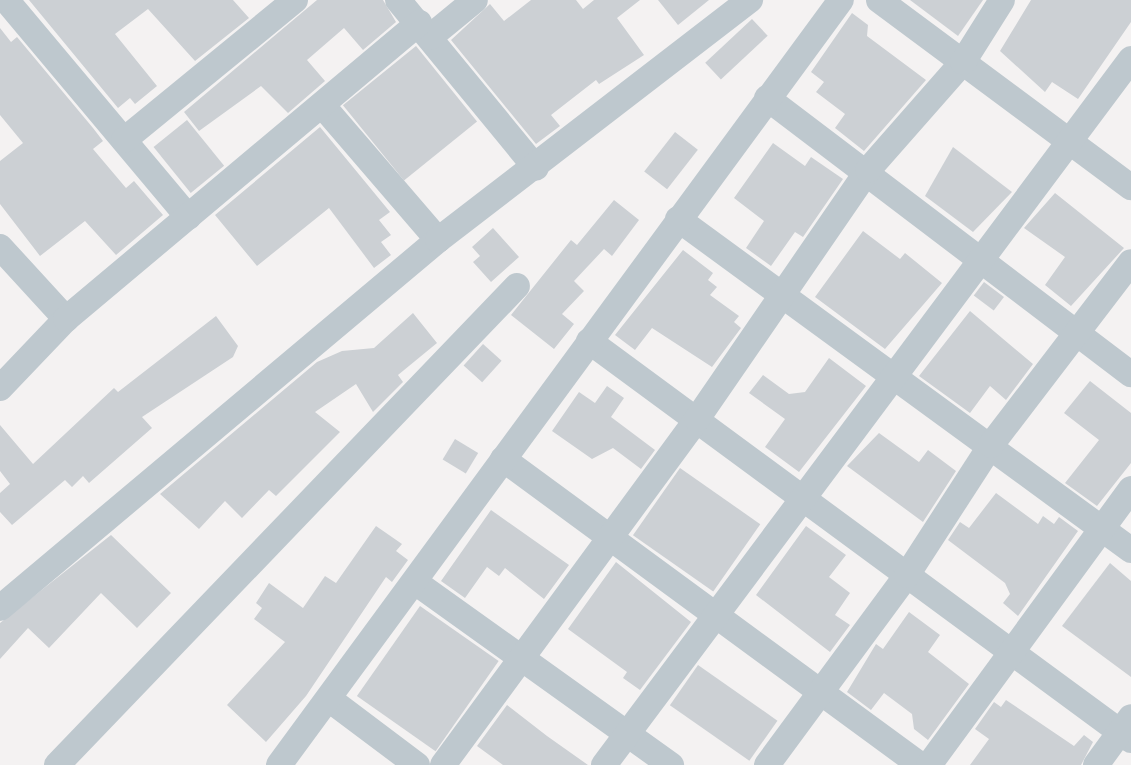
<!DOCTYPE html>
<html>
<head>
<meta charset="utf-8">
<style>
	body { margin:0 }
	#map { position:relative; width:1131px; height:765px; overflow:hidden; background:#f4f2f2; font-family:Manrope,sans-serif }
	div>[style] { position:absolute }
	.building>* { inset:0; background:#ccd0d4; transform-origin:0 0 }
	.minor>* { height:26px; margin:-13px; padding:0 13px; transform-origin:13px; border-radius:13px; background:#bec8ce }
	span { translate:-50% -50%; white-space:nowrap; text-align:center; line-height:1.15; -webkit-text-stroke:5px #fff; paint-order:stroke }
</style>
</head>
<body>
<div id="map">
	<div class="building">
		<i style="clip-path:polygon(29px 0,233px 0,249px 18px,195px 61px,148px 9px,115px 34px,157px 86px,135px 104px,130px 98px,118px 108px)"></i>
		<i style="clip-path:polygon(317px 0,383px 0,396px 22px,363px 50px,344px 28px,307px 60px,325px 81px,288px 113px,261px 86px,199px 131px,184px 112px)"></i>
		<i style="clip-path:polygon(531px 0,576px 0,583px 9px,594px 0,640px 0,617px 18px,644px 55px,599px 84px,596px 80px,551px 115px,560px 126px,536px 144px,451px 40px,490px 4px,504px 21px)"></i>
		<i style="clip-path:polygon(658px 0,709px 0,678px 25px)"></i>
		<i style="clip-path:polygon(910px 0,983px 0,958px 36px)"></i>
		<i style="clip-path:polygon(1031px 0,1131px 0,1131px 22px,1078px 99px,1052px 82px,1045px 92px,1000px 51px)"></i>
		<i style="clip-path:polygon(852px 13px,868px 25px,867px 36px,926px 80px,864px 151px,835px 128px,845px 114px,816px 92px,824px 82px,811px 72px)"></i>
		<i style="left:752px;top:19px;width:23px;height:64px;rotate:47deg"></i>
		<i style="clip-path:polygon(0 28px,11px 42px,17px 37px,93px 128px,103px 141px,93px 149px,126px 188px,134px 181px,163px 215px,116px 255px,85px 221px,40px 256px,0 204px,0 161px,23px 143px,0 115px)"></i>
		<i style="left:416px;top:46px;width:97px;height:94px;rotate:51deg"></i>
		<i style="left:187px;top:120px;width:59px;height:43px;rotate:51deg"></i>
		<i style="clip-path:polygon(320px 127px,390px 212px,379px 220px,391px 235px,381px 242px,391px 255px,374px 268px,329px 208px,257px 266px,215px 215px)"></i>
		<i style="left:675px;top:132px;width:29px;height:50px;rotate:38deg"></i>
		<i style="clip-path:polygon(773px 143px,805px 166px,811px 157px,843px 179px,803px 237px,795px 232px,771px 266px,746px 248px,764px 221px,734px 198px)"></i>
		<i style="clip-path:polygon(953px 147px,1012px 192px,973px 232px,925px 196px)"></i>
		<i style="clip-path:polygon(1055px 193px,1124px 248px,1071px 306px,1045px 285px,1065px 257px,1024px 228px)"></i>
		<i style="clip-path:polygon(614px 200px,639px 220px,612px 256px,604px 249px,574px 281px,584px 291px,562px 314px,574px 324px,554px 349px,511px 315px,571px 240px,577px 245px)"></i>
		<i style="clip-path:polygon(493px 228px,519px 257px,491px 282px,473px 262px,480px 256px,472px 247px)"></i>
		<i style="clip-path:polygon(863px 231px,900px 259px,905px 253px,942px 283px,885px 349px,815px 297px)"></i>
		<i style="clip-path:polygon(683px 250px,713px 273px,708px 280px,717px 287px,710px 295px,739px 316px,734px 322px,741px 328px,712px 367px,652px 328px,635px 350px,615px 335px)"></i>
		<i style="left:984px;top:282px;width:25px;height:17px;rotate:37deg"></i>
		<i style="clip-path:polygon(970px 311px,1033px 364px,1006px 400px,990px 386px,970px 413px,919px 376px)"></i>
		<i style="clip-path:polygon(413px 313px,437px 343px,398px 375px,403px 382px,373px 412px,356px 384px,315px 412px,340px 432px,276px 496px,269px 490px,242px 518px,225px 501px,199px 529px,160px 494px,317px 362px,342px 351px,374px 348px)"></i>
		<i style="clip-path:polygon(216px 316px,238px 346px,233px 357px,142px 417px,152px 428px,89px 483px,83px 476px,72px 487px,65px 480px,12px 525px,0 512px,0 493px,10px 484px,0 471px,0 425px,33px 464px,114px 388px,118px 392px)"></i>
		<i style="left:483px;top:344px;width:25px;height:29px;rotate:42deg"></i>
		<i style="clip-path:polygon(829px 358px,866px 386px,799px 472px,765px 447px,785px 419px,749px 393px,763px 375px,789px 394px,805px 392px)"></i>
		<i style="clip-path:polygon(1090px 381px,1131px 413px,1131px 463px,1097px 506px,1065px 483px,1099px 440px,1064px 413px)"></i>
		<i style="clip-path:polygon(607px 386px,624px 398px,611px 417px,655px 450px,641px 469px,613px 448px,592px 459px,552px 431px,579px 392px,595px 403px)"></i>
		<i style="clip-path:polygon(879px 433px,919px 462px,928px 450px,956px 471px,923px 522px,847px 466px)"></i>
		<i style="left:455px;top:439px;width:27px;height:24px;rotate:31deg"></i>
		<i style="left:680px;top:468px;width:98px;height:82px;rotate:35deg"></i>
		<i style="clip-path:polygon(996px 493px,1038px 524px,1043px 516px,1054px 524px,1059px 517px,1078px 531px,1018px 616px,1003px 603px,1010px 594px,1005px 583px,948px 540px,960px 522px,969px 528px)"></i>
		<i style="clip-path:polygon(491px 510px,569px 565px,544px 599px,505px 568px,499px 576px,487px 567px,465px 598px,441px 581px)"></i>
		<i style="clip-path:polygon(376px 526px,402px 544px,396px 551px,408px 560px,392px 582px,386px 577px,306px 696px,266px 742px,227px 705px,285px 642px,254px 619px,262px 608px,256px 603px,269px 583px,303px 608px,325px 576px,336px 583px)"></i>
		<i style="clip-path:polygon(806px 526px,846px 555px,829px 577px,850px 593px,835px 615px,850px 625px,830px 652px,756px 595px)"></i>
		<i style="clip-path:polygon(111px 535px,171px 593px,137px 628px,101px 593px,49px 648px,28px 628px,0 659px,0 623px)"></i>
		<i style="clip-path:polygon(616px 562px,691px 622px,640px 690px,623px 678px,627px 672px,568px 629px)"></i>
		<i style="clip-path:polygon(1110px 563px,1131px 581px,1131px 677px,1062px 626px)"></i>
		<i style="left:420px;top:606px;width:96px;height:110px;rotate:35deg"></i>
		<i style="clip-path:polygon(909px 612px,940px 635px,928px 652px,969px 684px,928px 740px,914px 729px,912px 714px,884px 693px,871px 710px,847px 692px,876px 644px,883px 649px)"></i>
		<i style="left:698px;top:665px;width:97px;height:49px;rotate:35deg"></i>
		<i style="clip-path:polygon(1006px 700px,1074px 746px,1084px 735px,1093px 742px,1081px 765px,970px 765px,989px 739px,975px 729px,994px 702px,1001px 707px)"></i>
		<i style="clip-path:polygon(507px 705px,547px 736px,588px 765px,503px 765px,477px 746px)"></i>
	</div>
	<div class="minor">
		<i style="left:398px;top:0;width:217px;rotate:50.6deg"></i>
		<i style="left:879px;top:0;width:314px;rotate:36.6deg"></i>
		<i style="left:7px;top:1px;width:282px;rotate:50deg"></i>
		<i style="left:430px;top:37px;width:58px;rotate:-39.4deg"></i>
		<i style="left:767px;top:98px;width:457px;rotate:37.2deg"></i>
		<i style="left:322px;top:105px;width:178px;rotate:49.3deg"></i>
		<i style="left:124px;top:140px;width:221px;rotate:-39.3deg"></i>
		<i style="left:678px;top:219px;width:561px;rotate:36.16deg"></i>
		<i style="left:0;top:247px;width:98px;rotate:47.5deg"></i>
		<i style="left:589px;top:341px;width:673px;rotate:36.36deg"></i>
		<i style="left:0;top:388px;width:95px;rotate:-46.3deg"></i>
		<i style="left:66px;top:319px;width:461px;rotate:-40deg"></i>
		<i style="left:503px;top:459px;width:517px;rotate:36.27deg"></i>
		<i style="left:415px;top:582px;width:315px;rotate:35.6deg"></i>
		<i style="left:0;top:608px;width:572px;rotate:-40.04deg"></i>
		<i style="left:438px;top:240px;width:394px;rotate:-37.6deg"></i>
		<i style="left:329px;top:699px;width:110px;rotate:36.9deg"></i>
		<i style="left:57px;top:765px;width:664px;rotate:-46.16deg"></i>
		<i style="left:279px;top:765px;width:949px;rotate:-53.7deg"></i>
		<i style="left:443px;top:765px;width:429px;rotate:-53.7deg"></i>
		<i style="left:697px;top:419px;width:302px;rotate:-55.5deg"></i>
		<i style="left:868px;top:170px;width:144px;rotate:-48.7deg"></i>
		<i style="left:963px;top:62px;width:73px;rotate:-57.8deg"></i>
		<i style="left:604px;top:765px;width:881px;rotate:-53.26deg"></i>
		<i style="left:767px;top:765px;width:236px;rotate:-53.6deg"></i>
		<i style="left:907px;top:575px;width:155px;rotate:-57.1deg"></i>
		<i style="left:991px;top:445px;width:230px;rotate:-52.6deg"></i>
		<i style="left:929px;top:765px;width:342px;rotate:-53.8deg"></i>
		<i style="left:1096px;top:765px;width:59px;rotate:-53.9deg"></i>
	</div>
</div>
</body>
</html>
